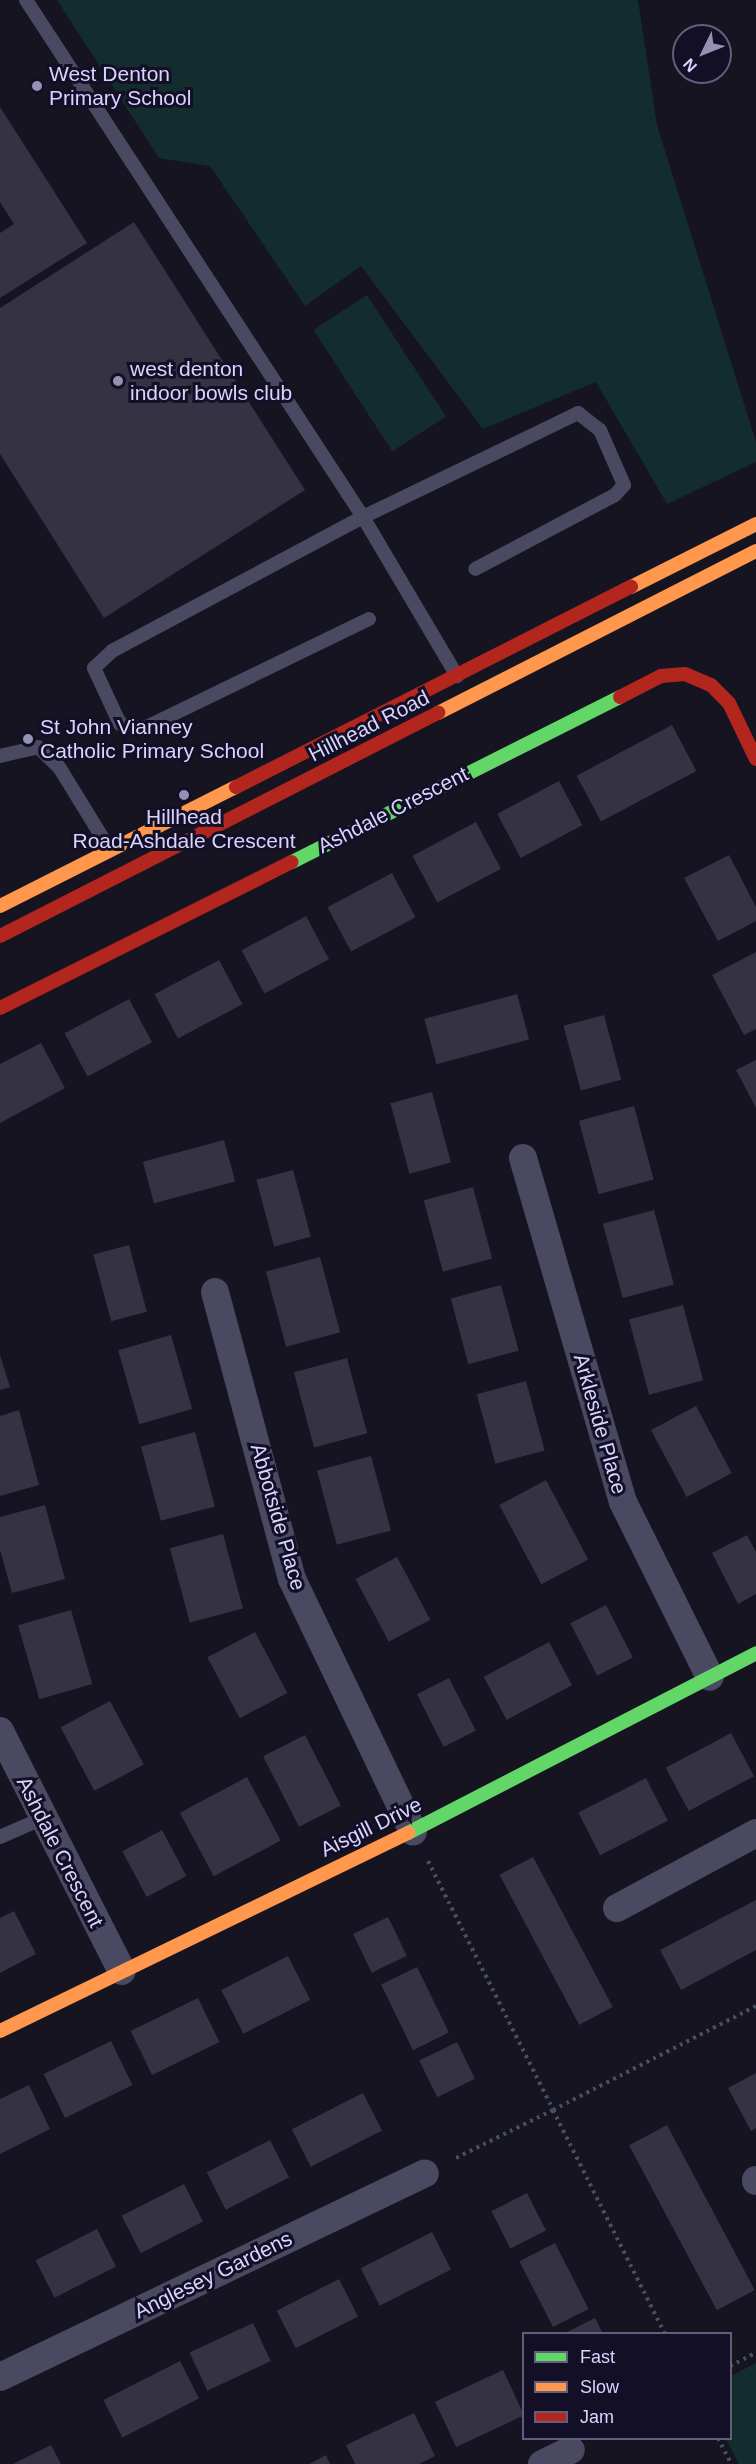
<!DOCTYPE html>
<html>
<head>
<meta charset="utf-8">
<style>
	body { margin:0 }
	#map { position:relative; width:756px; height:2464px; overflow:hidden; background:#161421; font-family:Arial,sans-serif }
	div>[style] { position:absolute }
	.green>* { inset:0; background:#132c2d; transform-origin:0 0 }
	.building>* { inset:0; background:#343243; transform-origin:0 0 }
	.path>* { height:4px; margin-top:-2px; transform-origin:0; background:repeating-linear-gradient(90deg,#44505f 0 3px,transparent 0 7.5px) }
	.lane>* { height:14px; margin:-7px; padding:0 7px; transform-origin:7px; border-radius:7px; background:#4a4962 }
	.street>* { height:28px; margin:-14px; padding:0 14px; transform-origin:14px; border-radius:14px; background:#4a4962 }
	.fast>* { height:14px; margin:-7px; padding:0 7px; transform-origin:7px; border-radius:7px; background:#63d668 }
	.slow>* { height:14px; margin:-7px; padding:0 7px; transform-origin:7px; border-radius:7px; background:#ff974d }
	.jam>* { height:14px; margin:-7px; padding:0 7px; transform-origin:7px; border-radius:7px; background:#b3261e }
	.dots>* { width:16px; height:16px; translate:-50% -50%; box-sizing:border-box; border:3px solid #130f26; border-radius:50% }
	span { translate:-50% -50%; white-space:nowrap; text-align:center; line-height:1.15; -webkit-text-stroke:6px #130f26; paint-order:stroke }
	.poi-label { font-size:21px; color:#d9d4ff }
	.left { translate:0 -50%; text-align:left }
	.street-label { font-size:21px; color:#d9d4ff }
	.legend { position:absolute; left:522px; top:2332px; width:210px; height:108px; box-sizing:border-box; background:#130f26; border:2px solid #625e7d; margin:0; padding:8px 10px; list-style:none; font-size:18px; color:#d9d4ff }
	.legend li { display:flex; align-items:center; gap:12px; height:30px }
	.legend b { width:30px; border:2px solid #625e7d }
	.north { position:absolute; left:672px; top:24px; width:60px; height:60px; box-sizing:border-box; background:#130f26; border:2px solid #625e7d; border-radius:50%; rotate:227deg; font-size:16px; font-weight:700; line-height:24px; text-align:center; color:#d9d4ff }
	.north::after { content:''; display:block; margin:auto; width:21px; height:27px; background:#9591b1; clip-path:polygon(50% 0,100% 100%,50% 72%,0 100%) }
</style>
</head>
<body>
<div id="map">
	<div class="green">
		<i style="clip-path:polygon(57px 0,638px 0,657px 125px,756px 442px,756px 462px,667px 504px,596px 382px,483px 429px,361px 266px,305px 306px,210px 166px,159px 158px)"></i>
		<i style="left:367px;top:295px;width:145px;height:64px;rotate:57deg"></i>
		<i style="clip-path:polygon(756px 2363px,756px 2464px,739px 2464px,726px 2439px,730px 2438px,731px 2376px)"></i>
	</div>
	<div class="building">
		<i style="clip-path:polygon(0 107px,87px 243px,0 298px,0 233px,14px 224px,0 202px)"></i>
		<i style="clip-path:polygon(134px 222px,305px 490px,104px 618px,0 454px,0 308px)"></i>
		<i style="left:672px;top:725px;width:52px;height:108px;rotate:62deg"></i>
		<i style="left:559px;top:781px;width:50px;height:70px;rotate:62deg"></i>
		<i style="left:476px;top:822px;width:53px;height:72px;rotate:62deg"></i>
		<i style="clip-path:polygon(729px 855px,756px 907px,756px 921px,718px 941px,684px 878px)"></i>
		<i style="left:392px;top:873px;width:50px;height:73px;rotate:62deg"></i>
		<i style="left:306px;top:916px;width:49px;height:73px;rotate:62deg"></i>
		<i style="clip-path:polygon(756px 952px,756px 1029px,744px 1035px,712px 975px)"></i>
		<i style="left:219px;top:960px;width:50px;height:73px;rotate:62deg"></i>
		<i style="left:517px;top:994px;width:47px;height:96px;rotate:75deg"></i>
		<i style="left:129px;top:999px;width:49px;height:73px;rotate:62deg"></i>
		<i style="left:604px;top:1015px;width:67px;height:42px;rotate:75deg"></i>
		<i style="clip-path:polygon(41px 1043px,65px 1088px,0 1123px,0 1064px)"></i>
		<i style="clip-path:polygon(756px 1060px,756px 1108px,736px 1070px)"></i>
		<i style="left:432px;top:1092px;width:73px;height:43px;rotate:75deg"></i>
		<i style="left:634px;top:1106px;width:76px;height:57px;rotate:75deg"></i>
		<i style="left:224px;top:1140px;width:43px;height:84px;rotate:75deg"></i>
		<i style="left:293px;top:1170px;width:69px;height:38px;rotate:75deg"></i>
		<i style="left:473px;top:1187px;width:74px;height:51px;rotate:75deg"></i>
		<i style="left:654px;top:1210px;width:77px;height:53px;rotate:75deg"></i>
		<i style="left:129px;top:1245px;width:69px;height:37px;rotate:75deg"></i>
		<i style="left:320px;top:1257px;width:78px;height:56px;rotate:75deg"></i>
		<i style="left:501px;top:1285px;width:68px;height:52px;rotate:75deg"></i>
		<i style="left:683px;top:1305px;width:78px;height:56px;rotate:75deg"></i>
		<i style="left:171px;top:1335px;width:77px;height:55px;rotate:74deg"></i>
		<i style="clip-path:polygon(0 1355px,10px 1387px,0 1390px)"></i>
		<i style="left:347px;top:1358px;width:78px;height:55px;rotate:75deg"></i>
		<i style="left:526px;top:1381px;width:72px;height:51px;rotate:75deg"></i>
		<i style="left:696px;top:1406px;width:76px;height:51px;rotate:62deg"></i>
		<i style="clip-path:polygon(19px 1410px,39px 1485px,0 1496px,0 1416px)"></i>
		<i style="left:195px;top:1432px;width:77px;height:56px;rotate:75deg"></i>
		<i style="left:371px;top:1456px;width:77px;height:56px;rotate:75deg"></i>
		<i style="left:546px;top:1480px;width:90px;height:53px;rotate:62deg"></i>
		<i style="clip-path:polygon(45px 1505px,65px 1579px,12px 1593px,0 1550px,0 1517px)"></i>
		<i style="left:223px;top:1534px;width:77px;height:55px;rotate:75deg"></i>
		<i style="clip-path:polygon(747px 1535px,756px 1552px,756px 1594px,738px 1604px,712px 1553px)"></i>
		<i style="left:397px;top:1557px;width:71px;height:47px;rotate:62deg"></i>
		<i style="left:606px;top:1605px;width:59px;height:40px;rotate:63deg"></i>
		<i style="left:71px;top:1610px;width:77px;height:55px;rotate:74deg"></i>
		<i style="left:255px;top:1632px;width:69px;height:54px;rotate:62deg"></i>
		<i style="left:549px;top:1642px;width:49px;height:74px;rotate:62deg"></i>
		<i style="left:449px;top:1678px;width:59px;height:36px;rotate:63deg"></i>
		<i style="left:110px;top:1701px;width:72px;height:56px;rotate:62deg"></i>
		<i style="left:731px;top:1733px;width:49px;height:74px;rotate:62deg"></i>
		<i style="left:305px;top:1735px;width:79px;height:47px;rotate:63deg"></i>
		<i style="left:247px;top:1777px;width:72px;height:76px;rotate:62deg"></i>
		<i style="left:646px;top:1778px;width:48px;height:76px;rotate:63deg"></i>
		<i style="left:162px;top:1830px;width:52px;height:45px;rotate:62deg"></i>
		<i style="left:533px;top:1857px;width:170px;height:38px;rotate:62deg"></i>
		<i style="clip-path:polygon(756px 1900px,756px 1950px,681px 1990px,660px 1950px)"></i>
		<i style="clip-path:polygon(14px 1911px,36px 1954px,0 1973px,0 1918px)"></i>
		<i style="left:388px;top:1917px;width:43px;height:39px;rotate:64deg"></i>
		<i style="left:288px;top:1956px;width:49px;height:75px;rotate:63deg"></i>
		<i style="left:417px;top:1967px;width:73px;height:40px;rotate:64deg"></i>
		<i style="left:198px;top:1998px;width:49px;height:75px;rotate:64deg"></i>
		<i style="left:111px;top:2041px;width:49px;height:75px;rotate:64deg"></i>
		<i style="left:457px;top:2042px;width:41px;height:42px;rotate:64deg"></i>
		<i style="clip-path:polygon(756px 2073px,756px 2128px,751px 2131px,728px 2088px)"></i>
		<i style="clip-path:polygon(29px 2085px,50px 2129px,0 2154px,0 2099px)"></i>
		<i style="left:363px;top:2093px;width:42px;height:80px;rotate:63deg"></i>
		<i style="left:667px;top:2125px;width:187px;height:43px;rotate:62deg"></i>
		<i style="left:270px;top:2140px;width:42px;height:71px;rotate:63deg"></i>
		<i style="left:184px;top:2184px;width:42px;height:70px;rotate:63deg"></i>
		<i style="left:527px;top:2193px;width:42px;height:40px;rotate:63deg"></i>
		<i style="left:97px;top:2229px;width:42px;height:69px;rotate:63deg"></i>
		<i style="left:432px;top:2232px;width:42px;height:80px;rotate:63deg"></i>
		<i style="left:555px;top:2243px;width:74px;height:40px;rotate:63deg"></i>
		<i style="left:339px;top:2279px;width:42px;height:70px;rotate:63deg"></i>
		<i style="clip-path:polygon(595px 2318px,603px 2334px,563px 2334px)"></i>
		<i style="left:253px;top:2323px;width:42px;height:70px;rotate:65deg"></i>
		<i style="left:180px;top:2361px;width:42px;height:86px;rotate:63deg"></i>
		<i style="left:503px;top:2370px;width:50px;height:75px;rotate:65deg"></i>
		<i style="clip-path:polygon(414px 2413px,435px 2456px,419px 2464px,355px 2464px,346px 2445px)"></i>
		<i style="clip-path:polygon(51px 2445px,61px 2464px,13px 2464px)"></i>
		<i style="clip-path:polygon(326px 2455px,330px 2464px,309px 2464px)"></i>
	</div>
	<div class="path">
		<i style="left:428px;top:1861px;width:279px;rotate:63.3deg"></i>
		<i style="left:553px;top:2110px;width:110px;rotate:153.7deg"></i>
		<i style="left:665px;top:2334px;width:250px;rotate:-116.6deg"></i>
		<i style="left:553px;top:2110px;width:228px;rotate:-27.1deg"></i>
		<i style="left:730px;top:2366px;width:29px;rotate:-27deg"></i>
		<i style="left:718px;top:2438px;width:29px;rotate:63deg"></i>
	</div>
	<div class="lane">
		<i style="left:26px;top:0;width:617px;rotate:56.9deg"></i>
		<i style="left:363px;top:517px;width:185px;rotate:59.4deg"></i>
		<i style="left:369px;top:619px;width:249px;rotate:154.1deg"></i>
		<i style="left:145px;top:728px;width:25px;rotate:-171deg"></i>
		<i style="left:120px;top:724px;width:62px;rotate:-114.9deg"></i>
		<i style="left:94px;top:668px;width:25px;rotate:-43deg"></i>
		<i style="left:112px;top:651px;width:285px;rotate:-28.1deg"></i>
		<i style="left:363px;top:517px;width:239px;rotate:-25.8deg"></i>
		<i style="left:578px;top:413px;width:28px;rotate:38deg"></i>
		<i style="left:600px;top:430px;width:60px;rotate:66.4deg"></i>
		<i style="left:624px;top:485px;width:13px;rotate:132deg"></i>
		<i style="left:615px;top:495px;width:158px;rotate:152.1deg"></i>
		<i style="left:0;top:756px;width:39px;rotate:-13deg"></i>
		<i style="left:38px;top:747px;width:29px;rotate:44deg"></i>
		<i style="left:59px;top:767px;width:97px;rotate:58.4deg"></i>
		<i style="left:0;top:1837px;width:47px;rotate:-23.8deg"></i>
	</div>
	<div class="street">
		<i style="left:523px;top:1158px;width:358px;rotate:73.8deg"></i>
		<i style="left:623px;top:1502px;width:195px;rotate:63.6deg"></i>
		<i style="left:215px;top:1292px;width:297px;rotate:75deg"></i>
		<i style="left:292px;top:1579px;width:280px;rotate:64.4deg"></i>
		<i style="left:0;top:1731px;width:269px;rotate:63.1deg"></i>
		<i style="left:617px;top:1908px;width:158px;rotate:-28.3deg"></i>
		<i style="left:756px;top:2181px;width:1px;rotate:-90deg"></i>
		<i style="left:0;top:2377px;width:471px;rotate:-25.6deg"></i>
		<i style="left:542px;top:2464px;width:32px;rotate:-26deg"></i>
	</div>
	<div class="fast">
		<i style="left:292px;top:862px;width:367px;rotate:-26.7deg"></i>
		<i style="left:408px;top:1833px;width:392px;rotate:-27.3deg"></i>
	</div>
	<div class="slow">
		<i style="left:631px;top:587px;width:140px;rotate:-26.7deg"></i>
		<i style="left:438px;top:713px;width:357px;rotate:-27deg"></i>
		<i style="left:0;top:906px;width:264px;rotate:-26.8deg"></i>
		<i style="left:0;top:2031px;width:454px;rotate:-25.9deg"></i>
	</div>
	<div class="jam">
		<i style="left:620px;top:697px;width:46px;rotate:-27.1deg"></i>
		<i style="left:661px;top:676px;width:24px;rotate:-5deg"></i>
		<i style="left:685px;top:674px;width:28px;rotate:23deg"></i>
		<i style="left:711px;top:685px;width:25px;rotate:45deg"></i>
		<i style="left:729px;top:703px;width:62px;rotate:64.3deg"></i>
		<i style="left:236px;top:787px;width:443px;rotate:-26.9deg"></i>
		<i style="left:0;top:936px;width:492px;rotate:-27deg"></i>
		<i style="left:0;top:1008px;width:326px;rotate:-26.6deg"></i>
	</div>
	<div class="dots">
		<i style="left:37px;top:86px;background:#9591b1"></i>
		<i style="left:118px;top:381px;background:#9591b1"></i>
		<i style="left:28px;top:739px;background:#9591b1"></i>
		<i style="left:184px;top:795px;background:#9591b1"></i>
	</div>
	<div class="poi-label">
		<span class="left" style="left:49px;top:86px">West Denton<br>Primary School</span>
		<span class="left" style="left:130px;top:381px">west denton<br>indoor bowls club</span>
		<span class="left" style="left:40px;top:739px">St John Vianney<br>Catholic Primary School</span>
		<span style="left:184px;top:829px">Hillhead<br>Road-Ashdale Crescent</span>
	</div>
	<div class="street-label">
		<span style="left:369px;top:726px;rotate:-27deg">Hillhead Road</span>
		<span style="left:393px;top:810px;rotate:-27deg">Ashdale Crescent</span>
		<span style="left:600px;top:1424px;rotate:74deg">Arkleside Place</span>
		<span style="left:278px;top:1517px;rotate:74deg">Abbotside Place</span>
		<span style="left:371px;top:1827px;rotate:-26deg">Aisgill Drive</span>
		<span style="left:60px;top:1852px;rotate:63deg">Ashdale Crescent</span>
		<span style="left:213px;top:2275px;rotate:-26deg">Anglesey Gardens</span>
	</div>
	<ul class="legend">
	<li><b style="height:8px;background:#63d668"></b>Fast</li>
	<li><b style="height:8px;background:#ff974d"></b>Slow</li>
	<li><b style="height:8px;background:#b3261e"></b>Jam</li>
	</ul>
	<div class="north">N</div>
</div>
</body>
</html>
